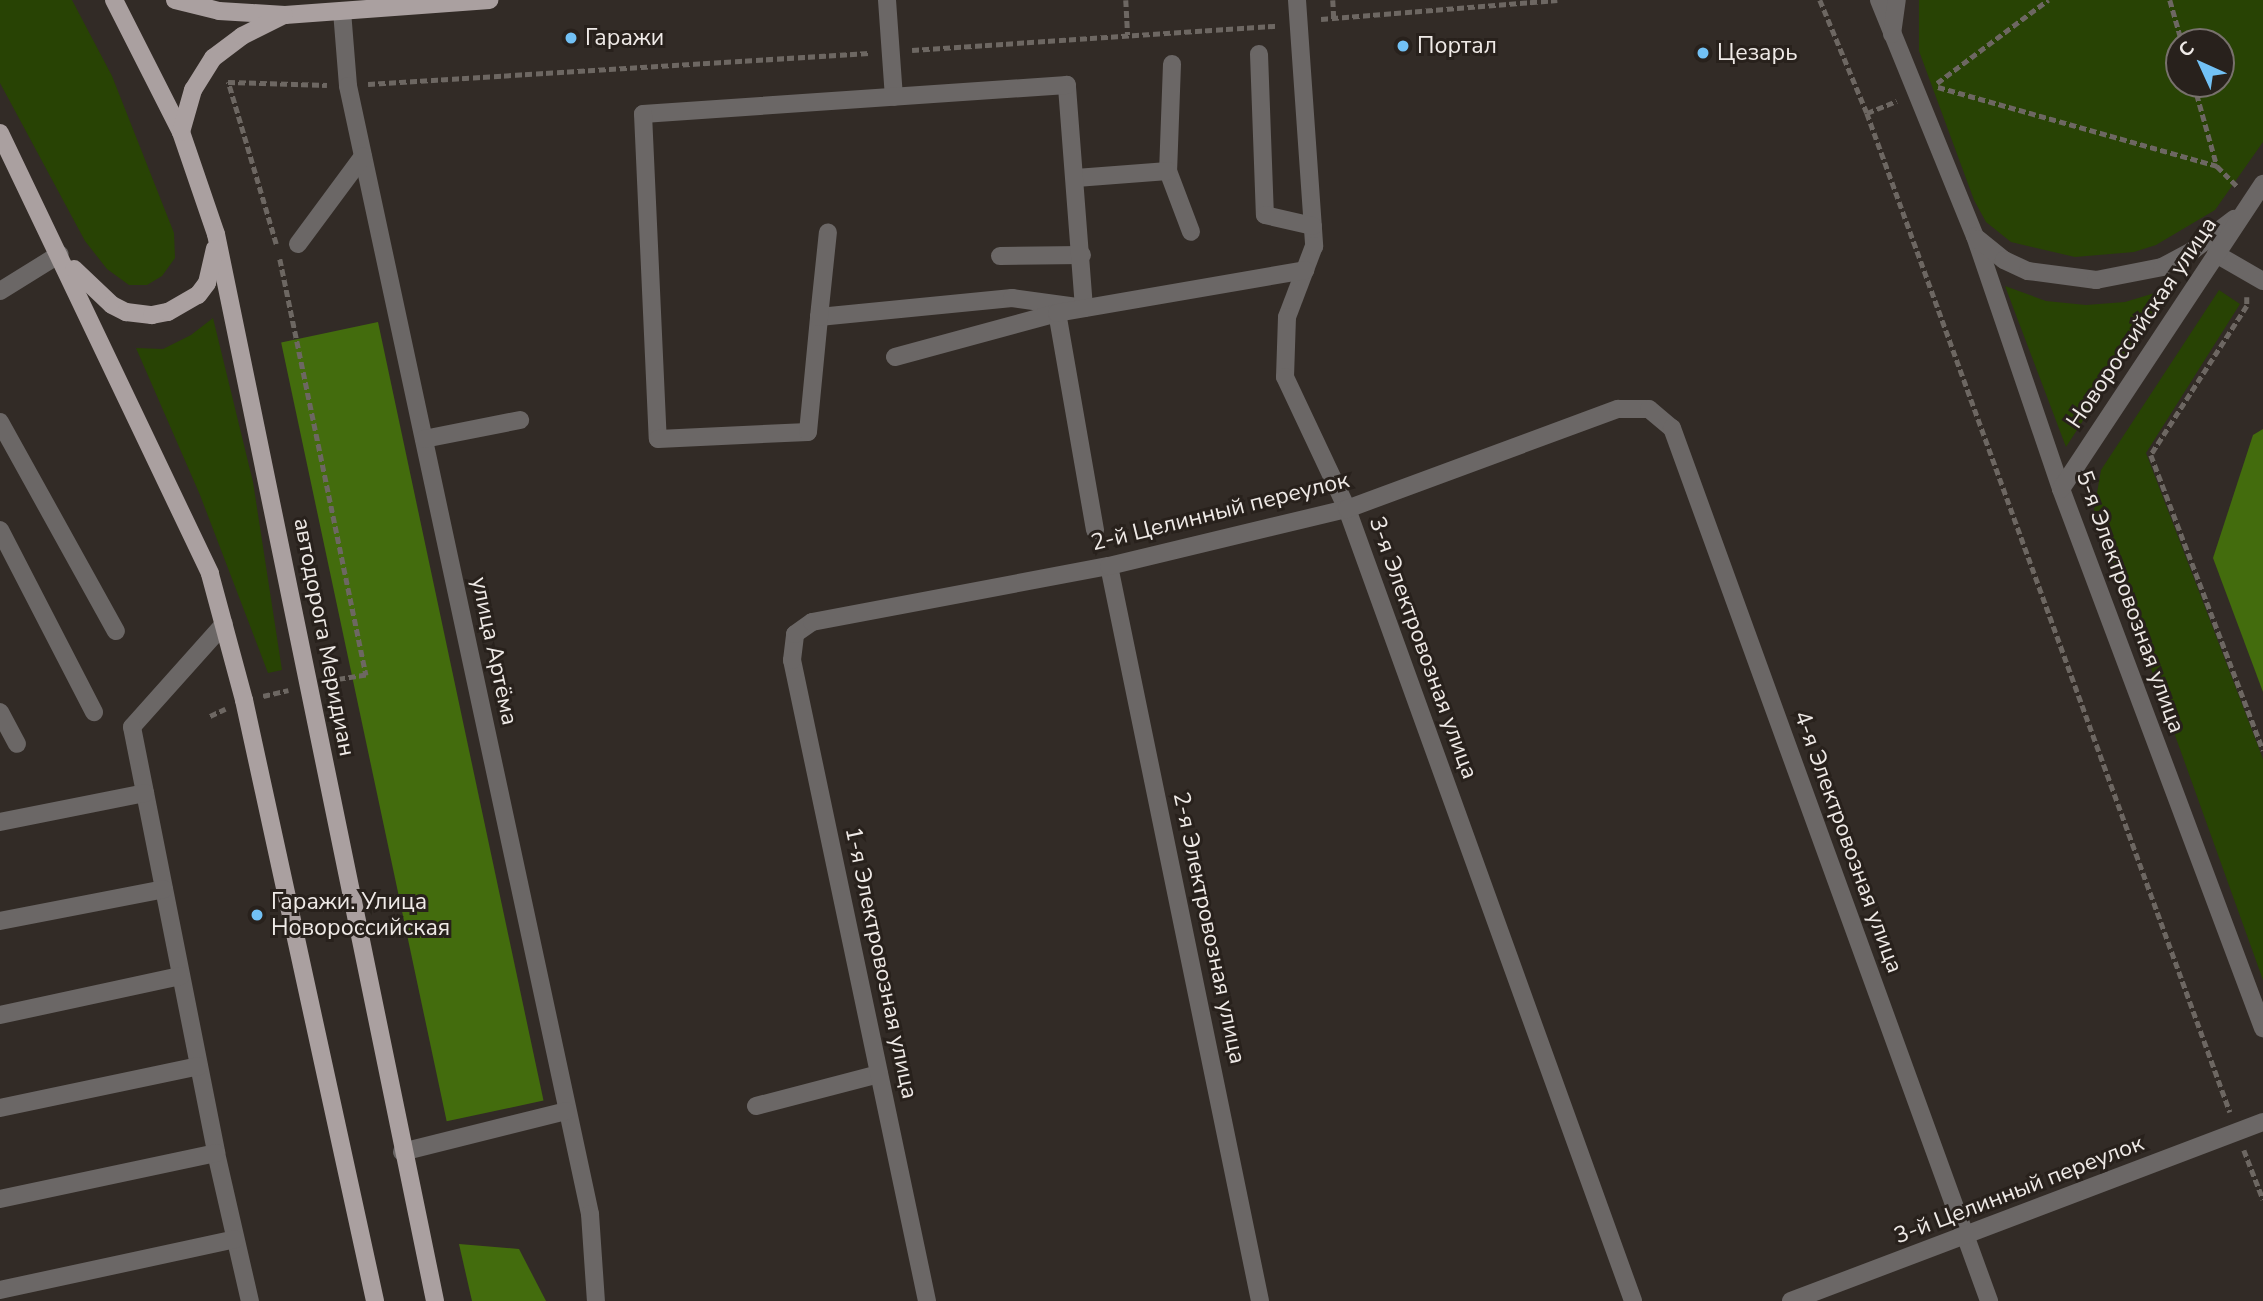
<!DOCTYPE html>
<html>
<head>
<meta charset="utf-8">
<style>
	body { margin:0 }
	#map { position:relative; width:2263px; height:1301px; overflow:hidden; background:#322b26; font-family:"Nunito Sans",sans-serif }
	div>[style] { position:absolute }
	.green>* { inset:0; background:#284304 }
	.forest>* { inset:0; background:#436c0d; transform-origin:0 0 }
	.path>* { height:4.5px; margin-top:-2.25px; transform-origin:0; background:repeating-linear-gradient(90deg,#6d6762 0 7px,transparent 0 10.5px) }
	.minor>* { height:18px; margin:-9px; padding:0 9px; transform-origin:9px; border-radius:9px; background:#6b6766 }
	.major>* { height:18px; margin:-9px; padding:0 9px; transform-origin:9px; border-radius:9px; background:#aaa0a0 }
	.dots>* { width:19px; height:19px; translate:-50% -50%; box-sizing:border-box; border:4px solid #28211c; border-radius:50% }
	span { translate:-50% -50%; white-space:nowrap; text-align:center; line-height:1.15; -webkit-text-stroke:6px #28211c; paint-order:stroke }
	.poi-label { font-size:23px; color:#efeae7 }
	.left { translate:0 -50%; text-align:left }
	.street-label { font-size:23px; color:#efeae7 }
	.north { position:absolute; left:2165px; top:28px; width:70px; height:70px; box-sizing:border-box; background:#28211c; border:2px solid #78716d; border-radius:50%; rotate:315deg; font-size:19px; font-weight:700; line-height:28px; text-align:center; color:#efeae7 }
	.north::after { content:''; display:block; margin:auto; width:24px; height:32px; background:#72c1f5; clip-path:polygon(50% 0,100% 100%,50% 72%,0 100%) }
</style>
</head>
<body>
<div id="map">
	<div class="green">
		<i style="clip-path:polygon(0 0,72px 0,112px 76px,174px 233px,175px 258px,162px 276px,147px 285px,129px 285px,107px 269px,85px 241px,0 83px)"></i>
		<i style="clip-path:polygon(evenodd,1919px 0,2263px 0,2263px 142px,2215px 210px,2156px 245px,2134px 252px,2075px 257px,2011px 242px,1986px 222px,1974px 200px,1919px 51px,1919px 0,2179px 42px,2221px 42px,2221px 84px,2179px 84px,2179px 42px)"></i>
		<i style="clip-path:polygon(2005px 286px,2046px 301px,2086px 305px,2125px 302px,2168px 289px,2066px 447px)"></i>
		<i style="clip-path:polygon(2219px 290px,2240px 304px,2146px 453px,2263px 759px,2263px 980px,2094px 510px,2101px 470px)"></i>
		<i style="clip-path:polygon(213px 318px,253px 482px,282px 670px,268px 673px,200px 495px,136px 348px,163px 349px,191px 335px)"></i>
	</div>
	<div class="forest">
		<i style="left:378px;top:322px;width:796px;height:99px;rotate:78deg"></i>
		<i style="clip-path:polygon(2263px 429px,2263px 692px,2213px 558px,2253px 435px)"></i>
		<i style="clip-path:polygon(459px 1244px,519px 1249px,546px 1301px,472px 1301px)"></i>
	</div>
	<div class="path">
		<i style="left:1126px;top:0;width:35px;rotate:87deg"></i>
		<i style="left:1333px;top:0;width:17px;rotate:87deg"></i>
		<i style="left:1820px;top:0;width:122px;rotate:67.4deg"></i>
		<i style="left:1867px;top:113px;width:1063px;rotate:70.03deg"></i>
		<i style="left:2170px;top:0;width:44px;rotate:74.1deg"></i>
		<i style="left:1321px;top:19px;width:237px;rotate:-4.6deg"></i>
		<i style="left:912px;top:50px;width:366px;rotate:-3.8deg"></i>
		<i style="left:1937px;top:83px;width:139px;rotate:-36.8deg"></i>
		<i style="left:368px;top:84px;width:502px;rotate:-3.54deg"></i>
		<i style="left:2194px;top:84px;width:85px;rotate:74.3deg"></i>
		<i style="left:2217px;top:166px;width:28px;rotate:45deg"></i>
		<i style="left:1938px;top:87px;width:290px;rotate:15.8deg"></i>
		<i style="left:1867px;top:113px;width:32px;rotate:-22deg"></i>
		<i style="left:276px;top:244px;width:169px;rotate:-106.5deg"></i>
		<i style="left:228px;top:82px;width:99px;rotate:1.7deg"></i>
		<i style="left:280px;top:259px;width:425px;rotate:78.3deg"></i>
		<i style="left:366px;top:675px;width:39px;rotate:171deg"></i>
		<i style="left:2247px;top:297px;width:9px;rotate:90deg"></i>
		<i style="left:2247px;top:306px;width:177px;rotate:122.8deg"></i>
		<i style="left:2151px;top:455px;width:316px;rotate:69.2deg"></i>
		<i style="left:263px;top:696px;width:26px;rotate:-13deg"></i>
		<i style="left:210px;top:716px;width:17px;rotate:-25deg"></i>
		<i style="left:2244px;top:1150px;width:53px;rotate:68.8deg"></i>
	</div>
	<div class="minor">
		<i style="left:887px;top:0;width:97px;rotate:85.9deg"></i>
		<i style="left:1297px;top:0;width:247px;rotate:86deg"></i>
		<i style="left:1314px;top:246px;width:76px;rotate:110.8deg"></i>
		<i style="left:1287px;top:317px;width:60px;rotate:91.9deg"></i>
		<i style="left:1285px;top:377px;width:146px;rotate:64.8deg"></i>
		<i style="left:1347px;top:509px;width:842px;rotate:70.14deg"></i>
		<i style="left:1879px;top:0;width:255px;rotate:67.9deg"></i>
		<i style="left:1975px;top:236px;width:267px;rotate:71.2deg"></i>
		<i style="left:2061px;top:489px;width:576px;rotate:69.46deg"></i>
		<i style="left:342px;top:11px;width:75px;rotate:85.4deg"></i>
		<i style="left:348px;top:86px;width:1154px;rotate:77.89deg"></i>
		<i style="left:590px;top:1214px;width:87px;rotate:86.1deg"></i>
		<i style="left:1892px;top:34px;width:34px;rotate:-82deg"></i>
		<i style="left:1259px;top:54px;width:161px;rotate:87.9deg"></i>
		<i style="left:1265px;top:215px;width:49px;rotate:12.9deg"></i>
		<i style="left:1172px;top:64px;width:107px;rotate:92.1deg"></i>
		<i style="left:1168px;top:171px;width:65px;rotate:69.3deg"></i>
		<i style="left:1076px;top:178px;width:92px;rotate:-4.4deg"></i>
		<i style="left:1978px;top:239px;width:33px;rotate:39deg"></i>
		<i style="left:2004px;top:260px;width:26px;rotate:25deg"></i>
		<i style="left:2028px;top:271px;width:69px;rotate:7.5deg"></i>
		<i style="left:2096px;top:280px;width:67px;rotate:-11.1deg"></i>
		<i style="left:2162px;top:267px;width:34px;rotate:-28deg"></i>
		<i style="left:2192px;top:251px;width:53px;rotate:-37.3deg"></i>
		<i style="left:298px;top:244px;width:109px;rotate:-53.5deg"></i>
		<i style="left:2216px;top:254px;width:54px;rotate:29.9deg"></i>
		<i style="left:1000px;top:256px;width:82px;rotate:-0.7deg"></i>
		<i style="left:0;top:291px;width:70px;rotate:-31.7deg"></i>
		<i style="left:819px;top:317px;width:194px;rotate:-5.6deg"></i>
		<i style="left:1012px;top:298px;width:73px;rotate:7.9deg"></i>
		<i style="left:1084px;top:308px;width:224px;rotate:-94.4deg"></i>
		<i style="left:1067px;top:85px;width:425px;rotate:176.1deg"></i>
		<i style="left:643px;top:114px;width:325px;rotate:87.4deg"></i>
		<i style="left:658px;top:439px;width:150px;rotate:-2.7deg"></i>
		<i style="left:808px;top:432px;width:116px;rotate:-84.5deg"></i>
		<i style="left:819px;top:317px;width:85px;rotate:-84deg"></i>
		<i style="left:895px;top:357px;width:168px;rotate:-15.2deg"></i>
		<i style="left:0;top:422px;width:239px;rotate:61deg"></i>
		<i style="left:424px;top:439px;width:98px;rotate:-11.2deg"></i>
		<i style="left:2061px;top:489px;width:366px;rotate:-56.5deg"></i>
		<i style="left:0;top:530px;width:205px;rotate:62.7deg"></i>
		<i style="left:1095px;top:530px;width:220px;rotate:-99.9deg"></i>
		<i style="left:1057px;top:313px;width:252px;rotate:-9.8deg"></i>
		<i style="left:1109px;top:566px;width:750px;rotate:78.39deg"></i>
		<i style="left:224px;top:624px;width:138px;rotate:131.8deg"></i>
		<i style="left:132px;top:727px;width:434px;rotate:78.8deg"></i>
		<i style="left:216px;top:1153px;width:152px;rotate:77.1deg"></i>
		<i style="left:0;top:712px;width:36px;rotate:62deg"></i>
		<i style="left:0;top:822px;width:148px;rotate:-11.3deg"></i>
		<i style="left:0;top:921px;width:167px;rotate:-11deg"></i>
		<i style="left:0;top:1015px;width:185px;rotate:-12.2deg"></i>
		<i style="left:756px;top:1106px;width:127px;rotate:-14.6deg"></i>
		<i style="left:0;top:1108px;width:203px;rotate:-11.9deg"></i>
		<i style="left:402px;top:1152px;width:169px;rotate:-14deg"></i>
		<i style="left:0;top:1199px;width:221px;rotate:-12deg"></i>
		<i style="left:0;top:1290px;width:240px;rotate:-12.2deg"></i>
		<i style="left:927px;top:1301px;width:655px;rotate:-101.89deg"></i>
		<i style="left:792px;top:660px;width:26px;rotate:-83deg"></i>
		<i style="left:795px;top:634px;width:21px;rotate:-35deg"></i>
		<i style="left:812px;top:622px;width:302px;rotate:-10.7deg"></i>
		<i style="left:1109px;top:566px;width:245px;rotate:-13.5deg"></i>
		<i style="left:1347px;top:509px;width:289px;rotate:-20.3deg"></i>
		<i style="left:1618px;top:409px;width:31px"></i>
		<i style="left:1649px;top:409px;width:30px;rotate:40deg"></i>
		<i style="left:1672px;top:428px;width:929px;rotate:70.04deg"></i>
		<i style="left:1791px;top:1301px;width:505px;rotate:-20.77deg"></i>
	</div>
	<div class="major">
		<i style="left:114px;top:0;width:148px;rotate:63.1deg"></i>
		<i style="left:181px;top:132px;width:108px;rotate:71.1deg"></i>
		<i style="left:216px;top:234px;width:1089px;rotate:78.4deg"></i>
		<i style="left:175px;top:0;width:45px;rotate:14deg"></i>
		<i style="left:219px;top:11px;width:66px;rotate:3.5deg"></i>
		<i style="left:285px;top:15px;width:205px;rotate:-4.2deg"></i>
		<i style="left:181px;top:132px;width:44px;rotate:-74.1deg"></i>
		<i style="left:193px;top:90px;width:38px;rotate:-58deg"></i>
		<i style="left:213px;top:58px;width:36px;rotate:-37deg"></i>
		<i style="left:242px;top:36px;width:47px;rotate:-26.6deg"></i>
		<i style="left:0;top:133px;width:488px;rotate:64.5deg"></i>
		<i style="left:210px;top:574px;width:131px;rotate:74.9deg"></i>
		<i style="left:244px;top:700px;width:615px;rotate:77.7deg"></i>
		<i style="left:74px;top:269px;width:52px;rotate:43.5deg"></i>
		<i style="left:112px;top:305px;width:16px;rotate:27deg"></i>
		<i style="left:126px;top:312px;width:26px;rotate:7deg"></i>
		<i style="left:152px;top:315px;width:16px;rotate:-11deg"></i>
		<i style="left:168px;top:312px;width:34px;rotate:-30deg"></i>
		<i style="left:198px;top:295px;width:15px;rotate:-53deg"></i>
		<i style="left:207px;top:283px;width:35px;rotate:-77deg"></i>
	</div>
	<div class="dots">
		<i style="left:571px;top:38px;background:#72c1f5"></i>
		<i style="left:1403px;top:46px;background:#72c1f5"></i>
		<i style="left:1703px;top:53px;background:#72c1f5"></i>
		<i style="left:257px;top:915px;background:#72c1f5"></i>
	</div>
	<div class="poi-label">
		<span class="left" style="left:585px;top:38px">Гаражи</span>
		<span class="left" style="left:1417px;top:46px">Портал</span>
		<span class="left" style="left:1717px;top:53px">Цезарь</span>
		<span class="left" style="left:271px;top:915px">Гаражи. Улица<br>Новороссийская</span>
	</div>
	<div class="street-label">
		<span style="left:2142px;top:323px;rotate:-56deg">Новороссийская улица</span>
		<span style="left:1220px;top:512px;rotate:-14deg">2-й Целинный переулок</span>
		<span style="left:2130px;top:602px;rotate:70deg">5-я Электровозная улица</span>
		<span style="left:324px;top:637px;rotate:79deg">автодорога Меридиан</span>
		<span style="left:1423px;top:648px;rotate:70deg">3-я Электровозная улица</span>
		<span style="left:494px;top:651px;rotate:78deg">улица Артёма</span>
		<span style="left:1848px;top:842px;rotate:70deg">4-я Электровозная улица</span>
		<span style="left:1209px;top:928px;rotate:78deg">2-я Электровозная улица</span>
		<span style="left:881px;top:963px;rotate:78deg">1-я Электровозная улица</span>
		<span style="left:2019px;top:1190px;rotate:-21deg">3-й Целинный переулок</span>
	</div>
	<div class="north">С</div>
</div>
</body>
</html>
